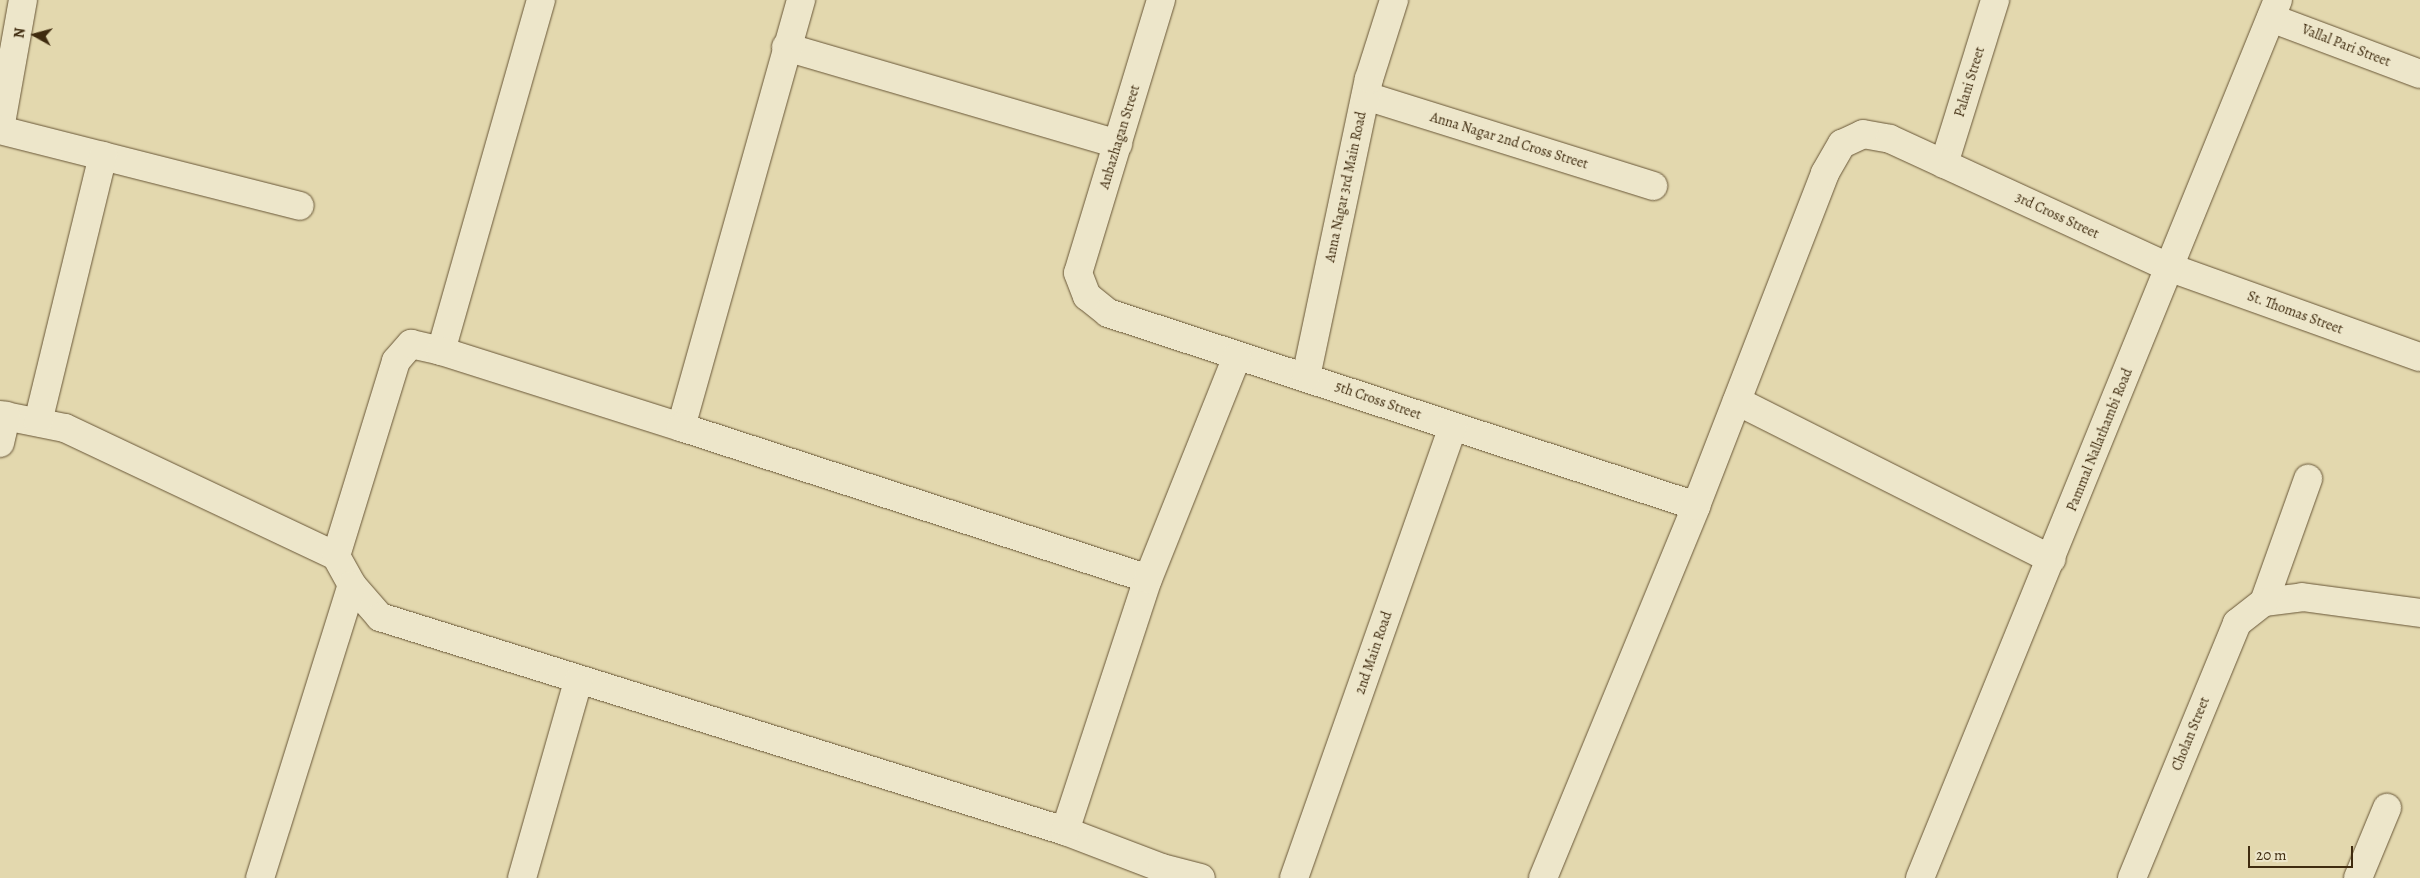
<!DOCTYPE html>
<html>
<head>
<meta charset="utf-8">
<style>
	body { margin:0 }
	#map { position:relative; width:2420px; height:878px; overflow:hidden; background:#e3d8ae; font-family:Alegreya,serif }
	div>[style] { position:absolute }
	.roads { filter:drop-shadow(0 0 1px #685637) drop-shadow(0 0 1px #685637) }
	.minor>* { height:28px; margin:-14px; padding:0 14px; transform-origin:14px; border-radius:14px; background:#ede6ca }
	span { translate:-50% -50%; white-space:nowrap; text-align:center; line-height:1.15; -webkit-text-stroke:4px #ede6ca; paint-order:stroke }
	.street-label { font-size:14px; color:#3f2b0f }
	.north { position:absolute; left:10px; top:10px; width:50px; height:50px; -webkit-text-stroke:4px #ede6ca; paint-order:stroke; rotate:277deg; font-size:14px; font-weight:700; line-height:20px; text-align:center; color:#3f2b0f }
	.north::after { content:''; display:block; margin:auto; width:18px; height:22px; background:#3f2b0f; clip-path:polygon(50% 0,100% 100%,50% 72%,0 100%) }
	.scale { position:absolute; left:2248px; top:846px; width:105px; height:22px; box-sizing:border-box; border:2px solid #3f2b0f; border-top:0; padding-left:6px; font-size:15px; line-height:18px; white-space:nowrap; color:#3f2b0f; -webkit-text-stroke:4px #ede6ca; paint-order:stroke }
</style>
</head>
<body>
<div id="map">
	<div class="roads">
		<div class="minor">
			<i style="left:1161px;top:0;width:285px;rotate:106.9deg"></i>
			<i style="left:1078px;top:273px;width:25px;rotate:69deg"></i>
			<i style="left:1087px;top:296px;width:27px;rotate:39deg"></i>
			<i style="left:1108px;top:313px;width:619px;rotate:18.17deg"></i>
			<i style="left:2271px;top:18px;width:159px;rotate:20.6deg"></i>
			<i style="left:786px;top:47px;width:346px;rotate:16.3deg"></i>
			<i style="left:1366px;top:96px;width:301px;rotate:17.4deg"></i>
			<i style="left:0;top:129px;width:131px;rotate:-79.9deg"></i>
			<i style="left:0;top:130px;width:309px;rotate:14.2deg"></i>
			<i style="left:1944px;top:164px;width:172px;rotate:-72.7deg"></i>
			<i style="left:441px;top:351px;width:365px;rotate:-74.1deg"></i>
			<i style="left:1306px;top:377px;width:305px;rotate:-78.1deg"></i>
			<i style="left:1369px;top:79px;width:83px;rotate:-72.4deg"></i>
			<i style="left:1737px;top:401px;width:352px;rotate:26.7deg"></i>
			<i style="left:0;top:415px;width:66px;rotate:11.3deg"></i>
			<i style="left:65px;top:428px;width:300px;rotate:25.3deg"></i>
			<i style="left:336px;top:556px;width:33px;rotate:61deg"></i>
			<i style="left:352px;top:585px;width:43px;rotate:48.8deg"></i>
			<i style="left:380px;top:617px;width:718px;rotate:17.35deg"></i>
			<i style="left:1065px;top:831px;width:104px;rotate:20.9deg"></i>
			<i style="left:1162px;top:868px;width:40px;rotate:14.4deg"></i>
			<i style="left:38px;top:422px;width:274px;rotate:-76.3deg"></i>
			<i style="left:681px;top:427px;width:444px;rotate:-74.3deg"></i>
			<i style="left:0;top:443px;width:28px;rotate:-77deg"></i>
			<i style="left:336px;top:556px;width:204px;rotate:-72.9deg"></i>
			<i style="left:396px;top:361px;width:23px;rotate:-49deg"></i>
			<i style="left:411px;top:344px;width:31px;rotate:13deg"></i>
			<i style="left:441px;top:351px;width:252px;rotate:17.6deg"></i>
			<i style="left:681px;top:427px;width:491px;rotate:18deg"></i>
			<i style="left:2264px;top:602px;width:38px;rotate:-7deg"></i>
			<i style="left:2302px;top:597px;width:119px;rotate:7.7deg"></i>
			<i style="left:2264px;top:602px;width:131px;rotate:-70.3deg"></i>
			<i style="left:1065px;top:831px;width:265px;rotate:-71.8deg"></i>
			<i style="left:1148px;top:579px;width:239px;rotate:-68.2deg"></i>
			<i style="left:260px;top:878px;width:307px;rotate:-72.6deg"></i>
			<i style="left:522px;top:878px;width:205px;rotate:-74.1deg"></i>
			<i style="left:1294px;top:878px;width:478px;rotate:-70.6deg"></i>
			<i style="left:1543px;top:878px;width:402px;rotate:-67.6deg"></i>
			<i style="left:1696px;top:506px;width:357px;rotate:-68.8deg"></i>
			<i style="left:1825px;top:173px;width:34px;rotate:-60deg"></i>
			<i style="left:1842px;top:144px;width:23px;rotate:-25deg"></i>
			<i style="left:1863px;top:134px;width:27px;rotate:10deg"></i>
			<i style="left:1890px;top:139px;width:309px;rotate:24.7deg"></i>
			<i style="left:2171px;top:268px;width:264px;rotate:19.7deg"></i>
			<i style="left:1920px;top:878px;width:948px;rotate:-67.82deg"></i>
			<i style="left:2132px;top:878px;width:276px;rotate:-67.6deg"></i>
			<i style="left:2237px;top:623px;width:34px;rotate:-38deg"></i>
			<i style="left:2358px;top:878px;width:76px;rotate:-67.5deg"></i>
		</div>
	</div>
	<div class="street-label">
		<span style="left:2346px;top:46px;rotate:21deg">Vallal Pari Street</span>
		<span style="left:1970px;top:82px;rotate:-73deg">Palani Street</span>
		<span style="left:1120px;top:137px;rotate:-73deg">Anbazhagan Street</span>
		<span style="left:1509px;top:141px;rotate:17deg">Anna Nagar 2nd Cross Street</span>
		<span style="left:1346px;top:187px;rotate:-78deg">Anna Nagar 3rd Main Road</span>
		<span style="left:2057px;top:216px;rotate:25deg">3rd Cross Street</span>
		<span style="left:2295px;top:313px;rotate:20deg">St. Thomas Street</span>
		<span style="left:1378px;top:401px;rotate:19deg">5th Cross Street</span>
		<span style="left:2100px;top:440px;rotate:-68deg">Pammal Nallathambi Road</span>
		<span style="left:1374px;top:653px;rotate:-71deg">2nd Main Road</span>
		<span style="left:2191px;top:734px;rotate:-68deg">Cholan Street</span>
	</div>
	<div class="north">N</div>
	<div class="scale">20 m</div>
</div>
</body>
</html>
